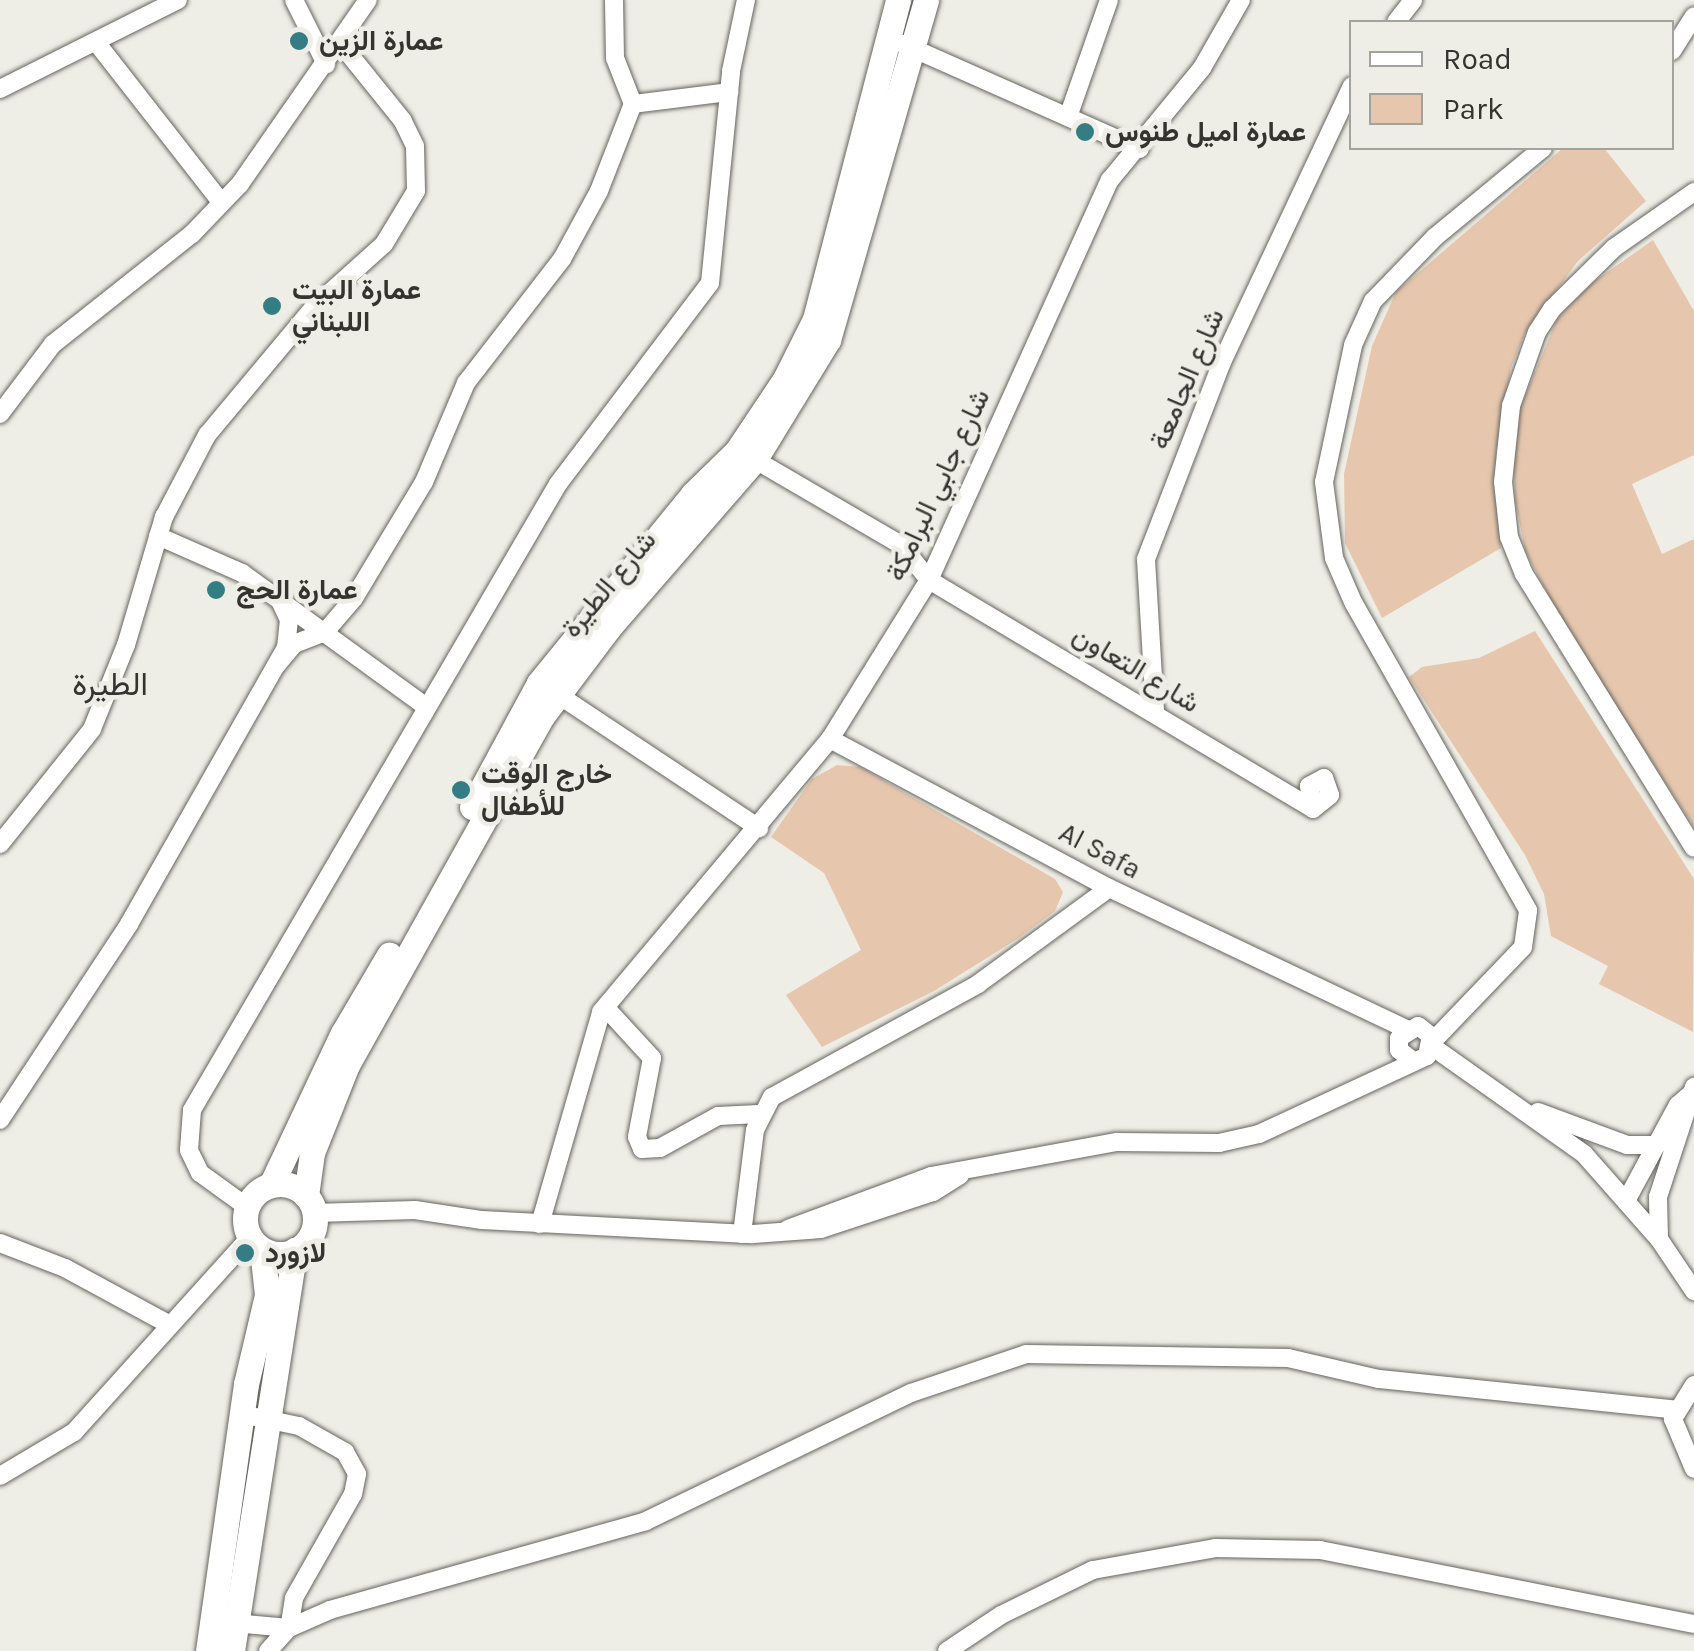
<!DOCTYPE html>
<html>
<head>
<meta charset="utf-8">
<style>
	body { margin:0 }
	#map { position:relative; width:1694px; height:1651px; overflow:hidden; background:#eeede6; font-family:Karla,Vazirmatn,sans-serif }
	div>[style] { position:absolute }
	.green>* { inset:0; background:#e6c7ae }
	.roads { filter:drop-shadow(0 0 2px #65645e) drop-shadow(0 0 2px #65645e) }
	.minor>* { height:18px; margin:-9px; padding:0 9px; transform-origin:9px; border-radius:9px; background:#fff }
	.secondary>* { height:25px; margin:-12.5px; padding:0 12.5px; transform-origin:12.5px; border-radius:12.5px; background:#fff }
	.secondary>.ring { margin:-12.5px; padding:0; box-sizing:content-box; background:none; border:25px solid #fff; border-radius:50% }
	.dots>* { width:28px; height:28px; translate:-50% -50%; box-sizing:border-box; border:5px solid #eeede6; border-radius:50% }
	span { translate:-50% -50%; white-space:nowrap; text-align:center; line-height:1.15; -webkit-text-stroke:9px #eeede6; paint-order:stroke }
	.poi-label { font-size:28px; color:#333330; font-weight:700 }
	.left { translate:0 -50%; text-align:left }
	.street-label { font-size:28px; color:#333330 }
	.quarter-label { font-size:32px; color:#333330 }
	.legend { position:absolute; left:1349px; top:20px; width:325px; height:130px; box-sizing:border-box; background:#eeede6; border:2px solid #a3a39d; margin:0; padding:12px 18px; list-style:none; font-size:30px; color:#333330 }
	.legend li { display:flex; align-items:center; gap:20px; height:50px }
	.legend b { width:50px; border:2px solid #a3a39d }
</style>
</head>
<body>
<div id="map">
	<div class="green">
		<i style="clip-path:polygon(1563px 148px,1604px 148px,1646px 201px,1578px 261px,1525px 333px,1511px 368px,1496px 452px,1501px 548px,1382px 618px,1345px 543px,1344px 474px,1372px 346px,1396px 292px)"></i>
		<i style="clip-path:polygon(1653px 240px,1694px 311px,1694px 455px,1632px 484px,1662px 554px,1694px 539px,1694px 827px,1561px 620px,1525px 550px,1515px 499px,1513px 448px,1521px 406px,1557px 319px,1586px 287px)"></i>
		<i style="clip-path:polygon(1535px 631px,1694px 879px,1693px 1032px,1599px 984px,1608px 966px,1551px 936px,1544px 894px,1525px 855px,1409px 677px,1422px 667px,1479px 658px)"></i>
		<i style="clip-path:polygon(837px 765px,860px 767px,1055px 879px,1063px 892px,1055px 911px,1019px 938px,934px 991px,822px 1047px,786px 995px,861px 950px,824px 873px,771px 837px,812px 779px)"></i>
	</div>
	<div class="roads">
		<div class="minor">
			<i style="left:294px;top:0;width:72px;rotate:63.4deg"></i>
			<i style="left:1396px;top:22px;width:28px;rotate:-52deg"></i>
			<i style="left:96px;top:42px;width:204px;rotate:52deg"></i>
			<i style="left:903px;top:44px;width:259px;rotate:23.9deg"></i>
			<i style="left:1672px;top:51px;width:41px;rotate:-57.8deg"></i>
			<i style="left:0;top:89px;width:199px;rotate:-26.6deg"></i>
			<i style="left:633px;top:104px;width:97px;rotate:-7.1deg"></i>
			<i style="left:1068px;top:117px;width:124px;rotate:-70.7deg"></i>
			<i style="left:1694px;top:192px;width:98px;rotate:145deg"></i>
			<i style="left:1614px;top:248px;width:87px;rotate:135.5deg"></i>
			<i style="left:1552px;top:309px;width:27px;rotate:123deg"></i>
			<i style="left:1537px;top:332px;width:78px;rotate:109.4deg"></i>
			<i style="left:1511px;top:406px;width:76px;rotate:96deg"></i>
			<i style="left:1503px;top:482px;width:55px;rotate:83.8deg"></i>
			<i style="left:1509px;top:537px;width:40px;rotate:68deg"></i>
			<i style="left:1524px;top:574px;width:322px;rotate:58.2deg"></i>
			<i style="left:0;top:414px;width:88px;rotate:-52.9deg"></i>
			<i style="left:53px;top:344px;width:177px;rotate:-38.4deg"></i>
			<i style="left:192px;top:234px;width:69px;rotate:-46.2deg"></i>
			<i style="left:240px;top:184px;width:224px;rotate:-55.2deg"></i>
			<i style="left:747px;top:455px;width:178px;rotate:30.3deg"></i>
			<i style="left:901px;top:545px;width:45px;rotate:51.3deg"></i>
			<i style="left:929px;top:580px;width:447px;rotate:30.8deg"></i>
			<i style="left:1313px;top:809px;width:22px;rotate:-39deg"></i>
			<i style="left:1330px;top:795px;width:18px;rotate:-109deg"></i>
			<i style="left:1324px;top:778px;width:17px;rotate:152deg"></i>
			<i style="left:1309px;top:786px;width:23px;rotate:80deg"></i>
			<i style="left:158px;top:536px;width:92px;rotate:23.8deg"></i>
			<i style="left:242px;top:573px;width:225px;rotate:36deg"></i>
			<i style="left:275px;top:667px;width:30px;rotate:-50deg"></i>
			<i style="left:294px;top:644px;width:33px;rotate:-21deg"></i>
			<i style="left:325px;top:632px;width:45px;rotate:-49.5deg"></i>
			<i style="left:354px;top:598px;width:135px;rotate:-58.9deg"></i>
			<i style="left:424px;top:482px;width:108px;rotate:-67deg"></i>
			<i style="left:466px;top:383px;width:157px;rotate:-52.3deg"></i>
			<i style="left:562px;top:259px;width:77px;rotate:-61.4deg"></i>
			<i style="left:599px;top:191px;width:93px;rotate:-68.7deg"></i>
			<i style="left:633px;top:104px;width:49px;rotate:-111.4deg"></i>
			<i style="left:615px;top:58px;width:58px;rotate:-91deg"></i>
			<i style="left:551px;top:690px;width:250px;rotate:33.6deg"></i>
			<i style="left:1155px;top:711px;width:152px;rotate:-93.4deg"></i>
			<i style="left:1146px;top:559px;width:211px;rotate:-68.9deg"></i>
			<i style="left:1222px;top:362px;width:305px;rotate:-64.8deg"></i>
			<i style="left:830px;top:739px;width:316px;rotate:28.1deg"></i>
			<i style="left:1109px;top:888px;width:329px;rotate:25.4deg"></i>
			<i style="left:0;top:844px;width:147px;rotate:-51.3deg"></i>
			<i style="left:92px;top:729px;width:91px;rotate:-68deg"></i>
			<i style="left:126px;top:645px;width:134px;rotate:-73.5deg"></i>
			<i style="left:164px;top:517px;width:93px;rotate:-62.3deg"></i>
			<i style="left:207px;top:435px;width:167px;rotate:-50.1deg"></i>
			<i style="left:314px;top:307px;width:94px;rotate:-42deg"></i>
			<i style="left:384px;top:244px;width:62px;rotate:-58.9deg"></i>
			<i style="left:416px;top:191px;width:45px;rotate:-91.3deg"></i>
			<i style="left:415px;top:146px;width:28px;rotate:-116deg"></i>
			<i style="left:403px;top:121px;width:100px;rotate:-128.9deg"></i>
			<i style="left:606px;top:1008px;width:68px;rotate:47.4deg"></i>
			<i style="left:652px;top:1058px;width:80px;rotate:100.8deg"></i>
			<i style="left:637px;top:1137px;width:13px;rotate:67deg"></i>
			<i style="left:642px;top:1149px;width:18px;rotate:-3deg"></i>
			<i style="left:660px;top:1148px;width:66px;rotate:-28.9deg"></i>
			<i style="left:718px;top:1116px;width:41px;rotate:-2.8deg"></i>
			<i style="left:1433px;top:1041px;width:130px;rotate:-46.2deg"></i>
			<i style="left:1523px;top:947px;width:37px;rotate:-82deg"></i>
			<i style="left:1528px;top:910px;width:354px;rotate:-119.6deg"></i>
			<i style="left:1353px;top:602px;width:48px;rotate:-113.4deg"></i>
			<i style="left:1334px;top:558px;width:77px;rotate:-97.5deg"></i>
			<i style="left:1324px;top:482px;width:140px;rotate:-78deg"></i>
			<i style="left:1353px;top:345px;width:48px;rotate:-65.6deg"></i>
			<i style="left:1373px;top:301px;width:89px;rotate:-45.9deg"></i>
			<i style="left:1435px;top:237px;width:140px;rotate:-39.5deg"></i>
			<i style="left:1433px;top:1047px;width:185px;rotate:35.3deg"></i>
			<i style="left:1584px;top:1154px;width:113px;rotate:48.6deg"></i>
			<i style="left:1659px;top:1239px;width:63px;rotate:56.1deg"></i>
			<i style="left:1538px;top:1112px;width:95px;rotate:20.3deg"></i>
			<i style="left:1627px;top:1145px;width:30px"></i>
			<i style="left:0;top:1120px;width:235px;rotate:-56.6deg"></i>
			<i style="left:129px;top:924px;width:318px;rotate:-60.4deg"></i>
			<i style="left:286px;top:648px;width:28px;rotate:-84deg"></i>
			<i style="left:289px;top:620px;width:26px;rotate:-115deg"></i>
			<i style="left:1626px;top:1201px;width:109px;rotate:-61.6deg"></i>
			<i style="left:1678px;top:1105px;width:18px;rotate:-41deg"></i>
			<i style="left:247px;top:1207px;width:58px;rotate:-144.1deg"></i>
			<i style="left:200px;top:1173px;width:25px;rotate:-116deg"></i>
			<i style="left:189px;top:1150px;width:40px;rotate:-85.7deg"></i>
			<i style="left:192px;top:1110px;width:725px;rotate:-59.69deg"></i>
			<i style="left:558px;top:484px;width:252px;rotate:-52.9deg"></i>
			<i style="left:710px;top:283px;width:213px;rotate:-84.3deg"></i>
			<i style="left:731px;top:71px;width:73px;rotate:-78.1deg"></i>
			<i style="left:314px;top:1213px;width:101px;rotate:-1.7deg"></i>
			<i style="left:415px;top:1210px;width:68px;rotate:8.5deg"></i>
			<i style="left:482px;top:1220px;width:271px;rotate:3deg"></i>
			<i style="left:753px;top:1234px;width:68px;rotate:-4.2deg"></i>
			<i style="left:821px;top:1229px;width:118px;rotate:-18.3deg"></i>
			<i style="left:933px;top:1192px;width:32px;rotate:-32deg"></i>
			<i style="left:540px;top:1224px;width:221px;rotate:-73.9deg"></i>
			<i style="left:601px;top:1012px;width:356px;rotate:-50deg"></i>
			<i style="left:830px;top:739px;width:187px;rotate:-58.1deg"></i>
			<i style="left:929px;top:580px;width:439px;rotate:-65.7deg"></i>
			<i style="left:1110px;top:180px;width:145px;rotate:-50.6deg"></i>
			<i style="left:1202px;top:68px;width:78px;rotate:-60.2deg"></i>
			<i style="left:788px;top:1229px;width:153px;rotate:-20.3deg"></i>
			<i style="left:931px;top:1176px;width:189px;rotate:-10.4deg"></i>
			<i style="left:1117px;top:1142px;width:102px;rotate:0.6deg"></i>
			<i style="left:1219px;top:1143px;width:41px;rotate:-12.7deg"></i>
			<i style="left:1259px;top:1134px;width:185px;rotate:-24.9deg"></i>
			<i style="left:1427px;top:1056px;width:20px;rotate:-79deg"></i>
			<i style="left:1431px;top:1036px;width:16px;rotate:-142deg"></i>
			<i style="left:1418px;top:1026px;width:22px;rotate:148deg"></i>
			<i style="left:1399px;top:1038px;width:12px;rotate:90deg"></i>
			<i style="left:1399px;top:1050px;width:16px;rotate:38deg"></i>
			<i style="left:742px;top:1234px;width:105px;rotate:-82.9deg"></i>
			<i style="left:755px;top:1130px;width:37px;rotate:-63deg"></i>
			<i style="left:772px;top:1097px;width:235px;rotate:-28.7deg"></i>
			<i style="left:978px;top:984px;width:162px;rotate:-36.2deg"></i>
			<i style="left:1659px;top:1239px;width:42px;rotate:-91.4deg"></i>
			<i style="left:1658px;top:1197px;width:116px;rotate:-71.9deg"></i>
			<i style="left:0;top:1243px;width:70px;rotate:21deg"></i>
			<i style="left:65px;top:1268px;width:119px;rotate:28.5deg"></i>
			<i style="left:1694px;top:1385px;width:40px;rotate:122deg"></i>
			<i style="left:1673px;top:1419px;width:54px;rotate:67.2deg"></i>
			<i style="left:241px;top:1414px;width:59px;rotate:11.7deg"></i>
			<i style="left:299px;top:1426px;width:53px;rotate:29.5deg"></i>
			<i style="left:345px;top:1452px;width:25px;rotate:61deg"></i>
			<i style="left:357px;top:1474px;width:20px;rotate:101deg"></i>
			<i style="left:353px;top:1494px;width:120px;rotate:119.6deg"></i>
			<i style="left:294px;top:1598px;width:30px;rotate:99deg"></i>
			<i style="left:0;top:1476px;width:86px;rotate:-30.7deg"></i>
			<i style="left:74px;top:1432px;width:263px;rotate:-47.9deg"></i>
			<i style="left:234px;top:1623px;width:55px;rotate:5.2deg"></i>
			<i style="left:268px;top:1651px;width:31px;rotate:-48deg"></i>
			<i style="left:289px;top:1628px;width:45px;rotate:-23.7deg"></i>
			<i style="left:330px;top:1610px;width:328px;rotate:-15.7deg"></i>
			<i style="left:646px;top:1521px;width:294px;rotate:-25.8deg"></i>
			<i style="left:911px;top:1393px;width:121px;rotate:-18.7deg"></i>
			<i style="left:1026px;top:1354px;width:262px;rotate:0.9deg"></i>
			<i style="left:1288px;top:1358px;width:93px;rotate:13deg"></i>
			<i style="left:1379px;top:1379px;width:300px;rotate:5.9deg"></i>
			<i style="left:947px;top:1651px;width:65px;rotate:-33.7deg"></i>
			<i style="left:1001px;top:1615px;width:102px;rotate:-26.1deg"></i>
			<i style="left:1093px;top:1570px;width:124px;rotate:-10.2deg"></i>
			<i style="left:1215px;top:1548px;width:105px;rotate:1.1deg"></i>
			<i style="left:1320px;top:1550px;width:381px;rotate:11.2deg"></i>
		</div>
		<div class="secondary">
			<i style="left:472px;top:807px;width:141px;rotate:-61.6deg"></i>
			<i style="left:539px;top:683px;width:244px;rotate:-50.8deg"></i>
			<i style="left:693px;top:494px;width:62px;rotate:-44.3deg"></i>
			<i style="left:737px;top:451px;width:87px;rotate:-56.3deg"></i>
			<i style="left:785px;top:379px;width:67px;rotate:-63.4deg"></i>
			<i style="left:815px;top:319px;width:330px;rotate:-75.4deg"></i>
			<i class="ring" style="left:245px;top:1184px;width:45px;height:45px"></i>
			<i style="left:271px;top:1185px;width:168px;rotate:-64.7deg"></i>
			<i style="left:343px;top:1033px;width:91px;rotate:-59.5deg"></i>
			<i style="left:306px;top:1196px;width:43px;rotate:-82.1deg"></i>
			<i style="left:312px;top:1153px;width:95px;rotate:-68.3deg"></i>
			<i style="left:347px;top:1065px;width:401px;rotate:-60.8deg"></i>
			<i style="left:543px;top:715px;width:111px;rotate:-53deg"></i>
			<i style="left:610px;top:626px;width:221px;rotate:-49deg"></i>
			<i style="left:755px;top:459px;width:140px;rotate:-58.5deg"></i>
			<i style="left:828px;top:340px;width:354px;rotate:-73.9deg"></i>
			<i style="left:208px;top:1651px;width:270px;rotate:-81.9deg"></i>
			<i style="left:246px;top:1384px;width:91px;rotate:-76.7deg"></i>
			<i style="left:267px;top:1295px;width:46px;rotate:-96.2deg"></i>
			<i style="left:232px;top:1651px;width:406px;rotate:-81.1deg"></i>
		</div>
	</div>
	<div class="dots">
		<i style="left:299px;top:41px;background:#357d84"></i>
		<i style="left:1085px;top:132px;background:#357d84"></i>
		<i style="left:272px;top:306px;background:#357d84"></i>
		<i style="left:216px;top:590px;background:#357d84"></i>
		<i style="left:461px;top:790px;background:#357d84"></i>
		<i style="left:245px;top:1253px;background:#357d84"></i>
	</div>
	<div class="poi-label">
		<span class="left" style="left:319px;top:41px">عمارة الزين</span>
		<span class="left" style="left:1105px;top:132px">عمارة اميل طنوس</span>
		<span class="left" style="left:292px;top:306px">عمارة البيت<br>اللبناني</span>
		<span class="left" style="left:236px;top:590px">عمارة الحج</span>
		<span class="left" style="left:481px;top:790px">خارج الوقت<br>للأطفال</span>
		<span class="left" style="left:265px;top:1253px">لازورد</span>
	</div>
	<div class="street-label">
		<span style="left:1187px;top:379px;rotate:-67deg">شارع الجامعة</span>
		<span style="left:938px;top:485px;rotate:-65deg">شارع جابي البرامكة</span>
		<span style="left:609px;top:584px;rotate:-50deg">شارع الطيرة</span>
		<span style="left:1136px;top:669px;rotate:31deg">شارع التعاون</span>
		<span style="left:1100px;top:851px;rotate:28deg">Al Safa</span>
	</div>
	<div class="quarter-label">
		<span style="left:110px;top:685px">الطيرة</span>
	</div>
	<ul class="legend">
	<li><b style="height:12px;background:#fff"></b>Road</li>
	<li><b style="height:28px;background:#e6c7ae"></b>Park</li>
	</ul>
</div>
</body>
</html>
